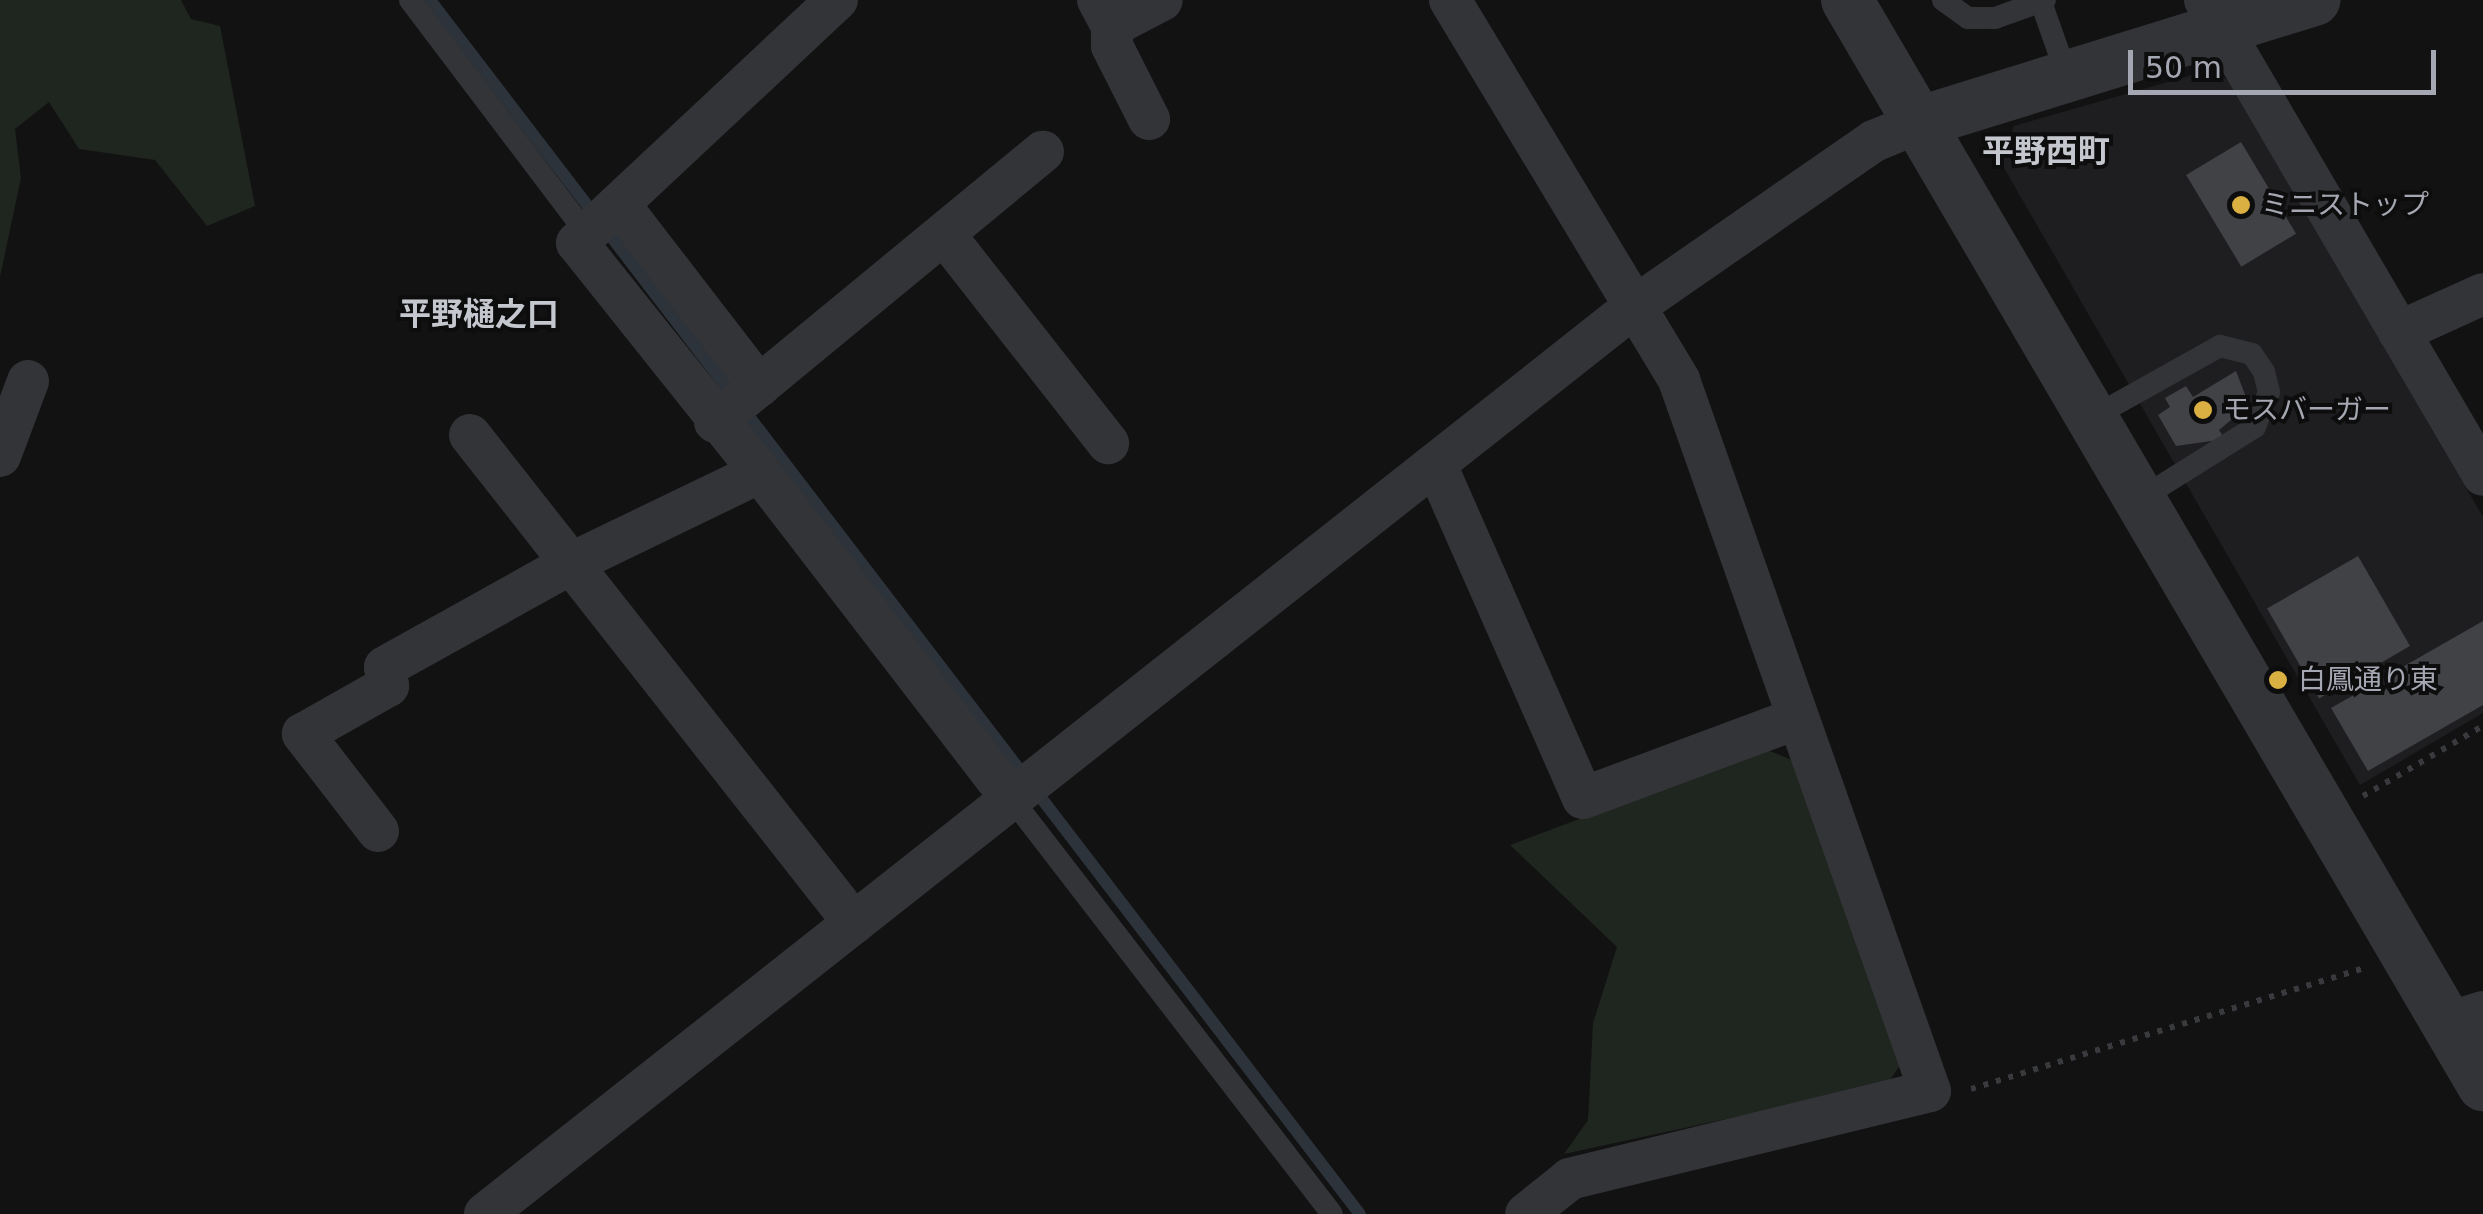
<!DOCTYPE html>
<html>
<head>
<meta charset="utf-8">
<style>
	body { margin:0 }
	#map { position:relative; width:2483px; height:1214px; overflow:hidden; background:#121213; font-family:"DejaVu Sans","Noto Sans JP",sans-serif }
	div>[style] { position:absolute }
	.built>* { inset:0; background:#1e1e20 }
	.green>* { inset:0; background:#1f251f }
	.stream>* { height:12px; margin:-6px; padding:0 6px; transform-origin:6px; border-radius:6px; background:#2d333a }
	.building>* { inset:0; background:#414246; transform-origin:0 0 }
	.path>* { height:6px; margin-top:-3px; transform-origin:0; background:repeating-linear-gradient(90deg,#393a3e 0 5px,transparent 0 13px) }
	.service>* { height:22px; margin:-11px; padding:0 11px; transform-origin:11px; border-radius:11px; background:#333437 }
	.minor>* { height:42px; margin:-21px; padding:0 21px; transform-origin:21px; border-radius:21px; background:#333437 }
	.tertiary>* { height:52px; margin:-26px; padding:0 26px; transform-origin:26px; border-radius:26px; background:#333437 }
	.dots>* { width:28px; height:28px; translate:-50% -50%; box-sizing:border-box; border:5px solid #0d0d0e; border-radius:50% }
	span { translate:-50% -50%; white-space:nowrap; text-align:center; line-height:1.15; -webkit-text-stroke:8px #0d0d0e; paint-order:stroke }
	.poi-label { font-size:28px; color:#a5a8b2 }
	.left { translate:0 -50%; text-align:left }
	.quarter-label { font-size:32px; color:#c5c7ce; font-weight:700 }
	.scale { position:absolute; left:2128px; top:50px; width:308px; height:45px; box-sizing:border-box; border:5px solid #a5a8b2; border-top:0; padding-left:12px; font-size:30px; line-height:35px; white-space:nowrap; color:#a5a8b2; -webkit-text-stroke:8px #0d0d0e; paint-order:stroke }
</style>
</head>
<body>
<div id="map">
	<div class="built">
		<i style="clip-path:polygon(2210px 70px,2230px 81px,2483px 517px,2483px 713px,2360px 785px,2000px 161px,2014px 126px)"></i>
	</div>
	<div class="green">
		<i style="clip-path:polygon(0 0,181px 0,191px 19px,220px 26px,255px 206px,207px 226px,155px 160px,79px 149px,49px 102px,15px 129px,21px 178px,0 277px)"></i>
		<i style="clip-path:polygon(1765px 749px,1792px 760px,1901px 1064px,1887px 1084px,1564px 1154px,1588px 1120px,1593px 1023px,1617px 947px,1510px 845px)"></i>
	</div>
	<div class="stream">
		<i style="left:430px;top:0;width:1529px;rotate:52.55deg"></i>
	</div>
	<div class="building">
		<i style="left:2241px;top:142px;width:107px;height:64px;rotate:59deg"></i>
		<i style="clip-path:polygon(2236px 371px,2249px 405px,2219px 430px,2225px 439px,2176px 446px,2158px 415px,2170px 407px,2165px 398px,2186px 386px,2193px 397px)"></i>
		<i style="left:2358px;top:556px;width:104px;height:105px;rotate:60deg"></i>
		<i style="clip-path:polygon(2483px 621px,2483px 705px,2368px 771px,2331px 708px)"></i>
	</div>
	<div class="path">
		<i style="left:2363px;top:796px;width:139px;rotate:-30.3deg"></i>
		<i style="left:1971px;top:1089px;width:412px;rotate:-17.1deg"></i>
	</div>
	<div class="service">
		<i style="left:410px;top:0;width:293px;rotate:52.9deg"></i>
		<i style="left:1943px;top:0;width:31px;rotate:36deg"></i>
		<i style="left:1968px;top:18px;width:27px"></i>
		<i style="left:1995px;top:18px;width:53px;rotate:-19.8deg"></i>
		<i style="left:2041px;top:2px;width:78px;rotate:70.6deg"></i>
		<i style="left:2091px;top:418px;width:148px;rotate:-29.2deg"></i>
		<i style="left:2220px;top:346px;width:33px;rotate:14deg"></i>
		<i style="left:2252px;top:354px;width:22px;rotate:56deg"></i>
		<i style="left:2264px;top:372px;width:21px;rotate:76deg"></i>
		<i style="left:2269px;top:392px;width:38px;rotate:112deg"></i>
		<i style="left:2255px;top:427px;width:138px;rotate:148deg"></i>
		<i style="left:1011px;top:798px;width:525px;rotate:52.34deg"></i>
	</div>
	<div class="minor">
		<i style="left:1098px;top:0;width:30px;rotate:62deg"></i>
		<i style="left:1112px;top:26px;width:56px;rotate:-27.5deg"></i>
		<i style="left:1450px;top:0;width:444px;rotate:58.9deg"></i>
		<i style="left:1679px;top:380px;width:754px;rotate:70.56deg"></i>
		<i style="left:1930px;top:1091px;width:371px;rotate:166.3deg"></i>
		<i style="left:1570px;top:1179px;width:56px;rotate:141.5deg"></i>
		<i style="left:2205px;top:0;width:550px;rotate:59.66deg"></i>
		<i style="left:1112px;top:26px;width:20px;rotate:90deg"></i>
		<i style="left:1112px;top:46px;width:82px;rotate:63.1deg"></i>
		<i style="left:619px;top:204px;width:230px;rotate:52.4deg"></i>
		<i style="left:944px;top:234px;width:266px;rotate:51.9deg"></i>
		<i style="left:2399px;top:332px;width:92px;rotate:-24.3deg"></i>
		<i style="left:715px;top:422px;width:425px;rotate:-39.5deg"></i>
		<i style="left:470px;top:435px;width:621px;rotate:51.8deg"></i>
		<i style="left:0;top:456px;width:80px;rotate:-69.5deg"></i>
		<i style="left:1436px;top:465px;width:364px;rotate:66.2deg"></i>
		<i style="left:1583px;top:798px;width:229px;rotate:-20.4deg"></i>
		<i style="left:760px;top:472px;width:411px;rotate:52.4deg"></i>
		<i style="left:378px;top:831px;width:123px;rotate:-127.7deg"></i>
		<i style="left:303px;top:734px;width:98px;rotate:-29.5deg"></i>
		<i style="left:388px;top:686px;width:19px;rotate:-99deg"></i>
		<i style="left:385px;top:667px;width:210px;rotate:-29.1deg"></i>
		<i style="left:568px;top:565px;width:213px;rotate:-25.8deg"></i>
		<i style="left:760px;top:472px;width:293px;rotate:-128.6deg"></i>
		<i style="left:577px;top:243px;width:356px;rotate:-43.1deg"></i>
		<i style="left:2447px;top:1023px;width:38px;rotate:-17deg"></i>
		<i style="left:485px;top:1214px;width:1464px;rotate:-38.29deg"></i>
		<i style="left:1634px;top:307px;width:292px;rotate:-34.7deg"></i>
		<i style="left:1874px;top:141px;width:50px;rotate:-22.4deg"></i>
	</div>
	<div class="tertiary">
		<i style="left:1847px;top:0;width:1258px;rotate:59.62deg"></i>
		<i style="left:1920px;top:122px;width:413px;rotate:-17.2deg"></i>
	</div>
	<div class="dots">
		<i style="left:2241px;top:205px;background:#dab043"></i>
		<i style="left:2203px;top:410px;background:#dab043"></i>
		<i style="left:2278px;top:680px;background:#dab043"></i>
	</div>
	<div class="poi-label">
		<span class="left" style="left:2261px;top:205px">ミニストップ</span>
		<span class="left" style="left:2223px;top:410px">モスバーガー</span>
		<span class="left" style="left:2298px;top:680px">白鳳通り東</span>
	</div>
	<div class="quarter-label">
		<span style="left:2046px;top:151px">平野西町</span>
		<span style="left:479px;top:314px">平野樋之口</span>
	</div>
	<div class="scale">50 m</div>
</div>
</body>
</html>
